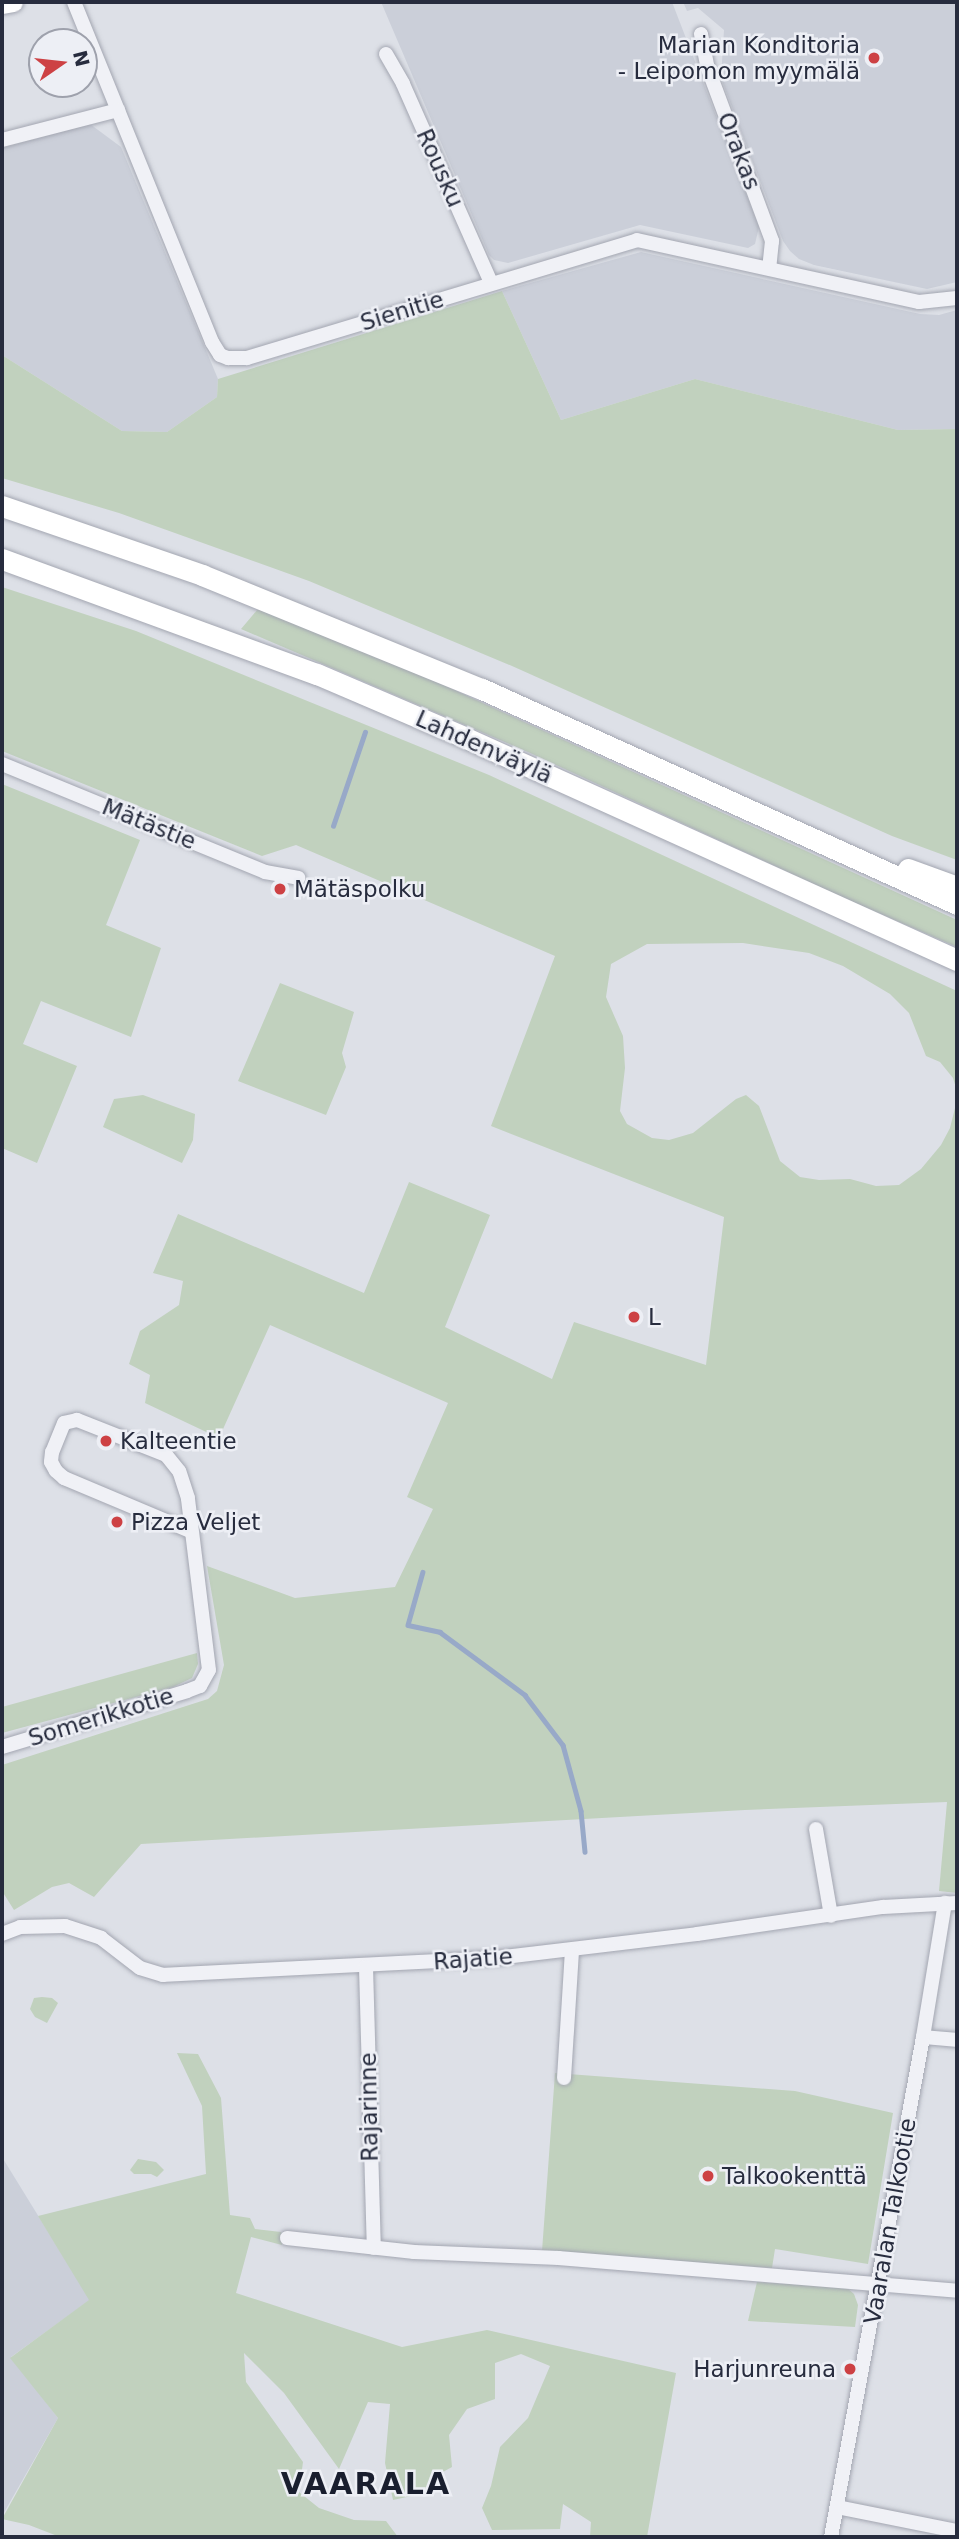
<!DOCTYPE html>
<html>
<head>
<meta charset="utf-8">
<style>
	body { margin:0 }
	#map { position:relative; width:959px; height:2539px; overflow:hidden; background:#dde0e7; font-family:"DejaVu Sans",sans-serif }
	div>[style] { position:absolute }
	.built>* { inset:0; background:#cbcfd9 }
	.green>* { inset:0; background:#c1d1be }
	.stream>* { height:4.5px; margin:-2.25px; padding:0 2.25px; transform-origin:2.25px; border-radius:2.25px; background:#98a9c8 }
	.roads { filter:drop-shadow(0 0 2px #a3a6b1) drop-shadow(0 0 2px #a3a6b1) }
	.minor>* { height:14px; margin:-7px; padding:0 7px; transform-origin:7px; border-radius:7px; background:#f0f1f6 }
	.major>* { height:19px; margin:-9.5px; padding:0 9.5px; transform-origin:9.5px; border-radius:9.5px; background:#fff }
	.highway>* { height:21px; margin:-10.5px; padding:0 10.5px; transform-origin:10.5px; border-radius:10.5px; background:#fff }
	.dots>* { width:19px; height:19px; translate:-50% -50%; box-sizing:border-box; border:4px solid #edeff5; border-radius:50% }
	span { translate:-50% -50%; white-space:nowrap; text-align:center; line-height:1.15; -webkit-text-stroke:5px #edeff5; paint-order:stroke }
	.poi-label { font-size:23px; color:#272c3e }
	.right { translate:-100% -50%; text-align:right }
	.left { translate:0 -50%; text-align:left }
	.street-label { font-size:23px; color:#272c3e }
	.district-label { font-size:30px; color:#191e2e; font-weight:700; letter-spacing:2px }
	.frame { position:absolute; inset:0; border:4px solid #272c3e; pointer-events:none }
	.north { position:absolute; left:28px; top:28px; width:70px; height:70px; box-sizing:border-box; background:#edeff5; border:2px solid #9ea1ac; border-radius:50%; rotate:76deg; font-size:19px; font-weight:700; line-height:28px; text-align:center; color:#272c3e }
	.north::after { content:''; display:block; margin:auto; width:24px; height:32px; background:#cd4144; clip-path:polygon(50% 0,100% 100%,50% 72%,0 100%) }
</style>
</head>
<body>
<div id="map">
	<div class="built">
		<i style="clip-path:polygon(381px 2px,672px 2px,759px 227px,755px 244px,748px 248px,640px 225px,508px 263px,494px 260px,489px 255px)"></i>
		<i style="clip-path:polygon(683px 2px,957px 2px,957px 282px,927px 289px,814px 265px,799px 259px,790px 251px,783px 241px,721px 78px,724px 30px,698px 8px,687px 11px)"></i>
		<i style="clip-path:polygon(90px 124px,121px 147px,218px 379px,217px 397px,167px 432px,122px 431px,2px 355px,2px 148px)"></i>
		<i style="clip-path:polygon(641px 252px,920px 314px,939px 315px,957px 310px,957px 429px,898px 430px,695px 379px,561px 420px,502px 291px)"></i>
		<i style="clip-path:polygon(2px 2157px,90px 2300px,11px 2357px,58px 2418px,2px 2516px)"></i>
	</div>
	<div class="green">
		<i style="clip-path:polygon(502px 291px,561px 420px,695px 379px,898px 430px,957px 429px,957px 860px,892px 836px,512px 666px,309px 581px,119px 513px,2px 478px,2px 355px,122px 431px,167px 432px,217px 397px,218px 379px)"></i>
		<i style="clip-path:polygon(2px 587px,136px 631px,489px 775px,957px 991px,957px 1091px,953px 1078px,940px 1062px,926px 1056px,909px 1013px,890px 994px,843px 966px,809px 953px,743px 943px,647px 944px,611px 964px,606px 997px,623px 1036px,625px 1068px,620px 1111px,627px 1124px,652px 1138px,669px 1140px,693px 1133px,736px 1099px,746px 1095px,759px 1106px,780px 1161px,800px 1177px,819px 1180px,850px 1179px,876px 1186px,899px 1185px,921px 1169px,941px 1145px,950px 1128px,957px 1100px,957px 1893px,939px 1891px,947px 1802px,745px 1810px,141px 1844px,94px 1897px,69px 1883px,52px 1887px,14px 1910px,2px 1891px,2px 1765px,208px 1699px,217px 1691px,224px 1665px,207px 1566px,295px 1598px,395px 1587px,433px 1509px,407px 1497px,448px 1403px,270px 1325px,219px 1438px,145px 1403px,150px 1375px,129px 1364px,140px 1331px,179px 1305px,183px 1281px,153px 1273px,178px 1214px,364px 1293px,409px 1182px,490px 1215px,445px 1327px,552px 1379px,574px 1322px,706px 1365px,724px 1217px,491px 1126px,555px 956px,296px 845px,262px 856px,2px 751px)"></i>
		<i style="clip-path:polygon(258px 609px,389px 660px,957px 920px,957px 947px,844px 898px,528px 752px,241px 629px)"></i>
		<i style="clip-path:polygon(2px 784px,140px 840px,106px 925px,161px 948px,131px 1037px,41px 1001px,23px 1044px,77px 1066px,37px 1163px,2px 1148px)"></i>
		<i style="clip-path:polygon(280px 983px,354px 1012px,342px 1053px,346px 1067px,326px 1115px,238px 1081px)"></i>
		<i style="clip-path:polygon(143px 1095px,195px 1114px,193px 1140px,182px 1163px,103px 1127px,114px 1099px)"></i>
		<i style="clip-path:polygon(197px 1653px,198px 1664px,192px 1678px,173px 1687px,2px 1733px,2px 1707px)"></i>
		<i style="clip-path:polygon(42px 1997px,52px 1998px,58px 2003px,47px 2023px,35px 2017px,30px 2009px,34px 1998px)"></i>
		<i style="clip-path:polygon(177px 2053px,198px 2054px,221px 2098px,230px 2215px,250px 2218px,255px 2229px,281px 2232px,282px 2245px,251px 2237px,236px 2293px,402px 2347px,487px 2330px,676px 2373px,647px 2537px,590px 2537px,591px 2522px,563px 2504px,560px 2529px,492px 2530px,482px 2508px,491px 2486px,500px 2447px,528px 2418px,550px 2366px,521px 2354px,495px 2363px,495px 2399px,467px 2409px,449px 2435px,452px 2467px,441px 2473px,425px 2493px,393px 2500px,385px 2463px,390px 2404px,368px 2402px,339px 2469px,284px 2393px,244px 2353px,246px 2382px,303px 2462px,299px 2492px,319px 2508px,354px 2520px,386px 2521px,398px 2537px,60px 2537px,29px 2525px,2px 2519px,58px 2418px,10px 2358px,89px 2300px,38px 2216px,206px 2174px,202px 2106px)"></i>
		<i style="clip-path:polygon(555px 2073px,795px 2091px,893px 2113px,868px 2264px,775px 2249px,772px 2268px,542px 2251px)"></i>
		<i style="clip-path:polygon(138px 2159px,156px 2162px,164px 2170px,157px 2177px,151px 2174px,134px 2174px,130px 2170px)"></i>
		<i style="clip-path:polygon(757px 2282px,847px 2288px,854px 2294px,858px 2305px,855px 2327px,748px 2321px)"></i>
	</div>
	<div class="stream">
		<i style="left:333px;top:826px;width:99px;rotate:-71.2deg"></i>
		<i style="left:423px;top:1572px;width:55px;rotate:105.8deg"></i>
		<i style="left:408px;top:1625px;width:33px;rotate:12deg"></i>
		<i style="left:440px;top:1632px;width:106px;rotate:36.5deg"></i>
		<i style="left:525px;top:1695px;width:63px;rotate:52.8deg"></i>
		<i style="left:563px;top:1745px;width:68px;rotate:74.7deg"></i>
		<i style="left:581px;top:1811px;width:41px;rotate:84.4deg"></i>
	</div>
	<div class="roads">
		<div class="minor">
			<i style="left:74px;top:2px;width:367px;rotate:67.9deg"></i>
			<i style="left:212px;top:342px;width:15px;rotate:58deg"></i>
			<i style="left:220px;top:355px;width:9px;rotate:21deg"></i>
			<i style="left:228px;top:358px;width:19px"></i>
			<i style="left:247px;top:358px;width:407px;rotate:-16.8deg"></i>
			<i style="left:637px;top:240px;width:289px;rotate:12.4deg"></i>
			<i style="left:919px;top:302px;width:38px;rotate:-6deg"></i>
			<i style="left:701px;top:34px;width:33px;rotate:79deg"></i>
			<i style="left:707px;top:66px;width:187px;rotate:69.6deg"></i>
			<i style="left:772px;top:241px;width:27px;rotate:96deg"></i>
			<i style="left:386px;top:54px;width:34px;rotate:60deg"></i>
			<i style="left:403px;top:84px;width:218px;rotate:66.1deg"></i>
			<i style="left:2px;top:140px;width:120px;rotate:-14.5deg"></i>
			<i style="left:2px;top:764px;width:284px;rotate:22.3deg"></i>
			<i style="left:265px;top:872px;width:34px;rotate:10deg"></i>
			<i style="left:2px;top:1747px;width:193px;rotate:-16.8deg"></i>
			<i style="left:187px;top:1691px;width:14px;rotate:-21deg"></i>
			<i style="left:200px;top:1686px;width:18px;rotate:-61deg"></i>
			<i style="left:209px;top:1670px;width:173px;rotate:-97deg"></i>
			<i style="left:188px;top:1498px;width:28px;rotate:-108deg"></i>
			<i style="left:179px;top:1471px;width:21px;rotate:-129deg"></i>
			<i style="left:166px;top:1455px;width:96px;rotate:-158.5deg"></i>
			<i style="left:77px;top:1420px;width:13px;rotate:167deg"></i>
			<i style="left:64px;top:1423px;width:31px;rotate:112deg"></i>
			<i style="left:52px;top:1452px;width:10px;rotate:96deg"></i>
			<i style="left:51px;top:1462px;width:10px;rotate:61deg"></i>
			<i style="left:56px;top:1471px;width:11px;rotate:41deg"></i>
			<i style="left:64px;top:1478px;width:137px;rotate:22.8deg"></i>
			<i style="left:816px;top:1829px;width:88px;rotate:80.2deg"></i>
			<i style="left:2px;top:1934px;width:19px;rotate:-21deg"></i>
			<i style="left:20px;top:1927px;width:45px;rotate:-1.3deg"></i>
			<i style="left:65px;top:1926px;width:38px;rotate:18deg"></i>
			<i style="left:101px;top:1938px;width:49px;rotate:37.6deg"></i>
			<i style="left:140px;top:1968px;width:24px;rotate:17deg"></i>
			<i style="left:163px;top:1975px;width:333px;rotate:-2.9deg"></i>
			<i style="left:496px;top:1958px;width:202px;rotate:-6.8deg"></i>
			<i style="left:697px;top:1934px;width:188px;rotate:-8.3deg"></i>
			<i style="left:883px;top:1907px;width:74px;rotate:-3.1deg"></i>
			<i style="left:366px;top:1967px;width:281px;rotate:88.4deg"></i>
			<i style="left:923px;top:2037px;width:34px;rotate:5deg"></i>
			<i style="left:564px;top:2078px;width:128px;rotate:-86.4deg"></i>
			<i style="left:287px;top:2238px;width:128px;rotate:6.3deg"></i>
			<i style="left:414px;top:2252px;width:145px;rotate:2.4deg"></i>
			<i style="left:559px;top:2258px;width:399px;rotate:4.7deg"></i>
			<i style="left:837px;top:2507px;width:122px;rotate:11.3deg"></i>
			<i style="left:831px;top:2537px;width:508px;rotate:-79.57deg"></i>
			<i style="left:923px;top:2037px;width:136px;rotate:-80.7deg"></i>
		</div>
		<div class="major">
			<i style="left:2px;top:4px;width:11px;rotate:-10deg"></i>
		</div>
		<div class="highway">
			<i style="left:2px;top:506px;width:212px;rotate:19deg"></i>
			<i style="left:202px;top:575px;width:302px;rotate:22.2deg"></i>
			<i style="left:482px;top:689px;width:521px;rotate:24.35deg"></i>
			<i style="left:2px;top:559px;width:335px;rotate:20.1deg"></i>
			<i style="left:317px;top:674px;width:162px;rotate:23.2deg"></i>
			<i style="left:466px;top:738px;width:539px;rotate:24.33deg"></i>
			<i style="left:908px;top:869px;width:52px;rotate:20.2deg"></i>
		</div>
	</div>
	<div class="dots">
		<i style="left:874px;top:58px;background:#cd4144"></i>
		<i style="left:280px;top:889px;background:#cd4144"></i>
		<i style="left:634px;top:1317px;background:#cd4144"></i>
		<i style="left:106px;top:1441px;background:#cd4144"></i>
		<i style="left:117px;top:1522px;background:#cd4144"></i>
		<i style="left:708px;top:2176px;background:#cd4144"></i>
		<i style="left:850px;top:2369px;background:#cd4144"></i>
	</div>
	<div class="poi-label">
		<span class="right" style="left:860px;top:58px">Marian Konditoria<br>- Leipomon myymälä</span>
		<span class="left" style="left:294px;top:889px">Mätäspolku</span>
		<span class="left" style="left:648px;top:1317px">L</span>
		<span class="left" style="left:120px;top:1441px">Kalteentie</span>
		<span class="left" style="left:131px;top:1522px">Pizza Veljet</span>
		<span class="left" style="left:722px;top:2176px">Talkookenttä</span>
		<span class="right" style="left:836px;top:2369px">Harjunreuna</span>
	</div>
	<div class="street-label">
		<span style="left:739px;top:151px;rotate:69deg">Orakas</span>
		<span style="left:440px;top:168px;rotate:66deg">Rousku</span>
		<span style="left:402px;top:311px;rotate:-17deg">Sienitie</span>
		<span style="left:484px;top:747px;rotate:24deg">Lahdenväylä</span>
		<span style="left:149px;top:824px;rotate:22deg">Mätästie</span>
		<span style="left:101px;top:1717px;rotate:-17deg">Somerikkotie</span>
		<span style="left:473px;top:1959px;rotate:-4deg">Rajatie</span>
		<span style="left:369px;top:2107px;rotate:-91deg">Rajarinne</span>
		<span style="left:890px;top:2221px;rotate:-80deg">Vaaralan Talkootie</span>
	</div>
	<div class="district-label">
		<span style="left:366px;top:2484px">VAARALA</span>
	</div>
	<div class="frame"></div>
	<div class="north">N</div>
</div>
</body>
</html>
